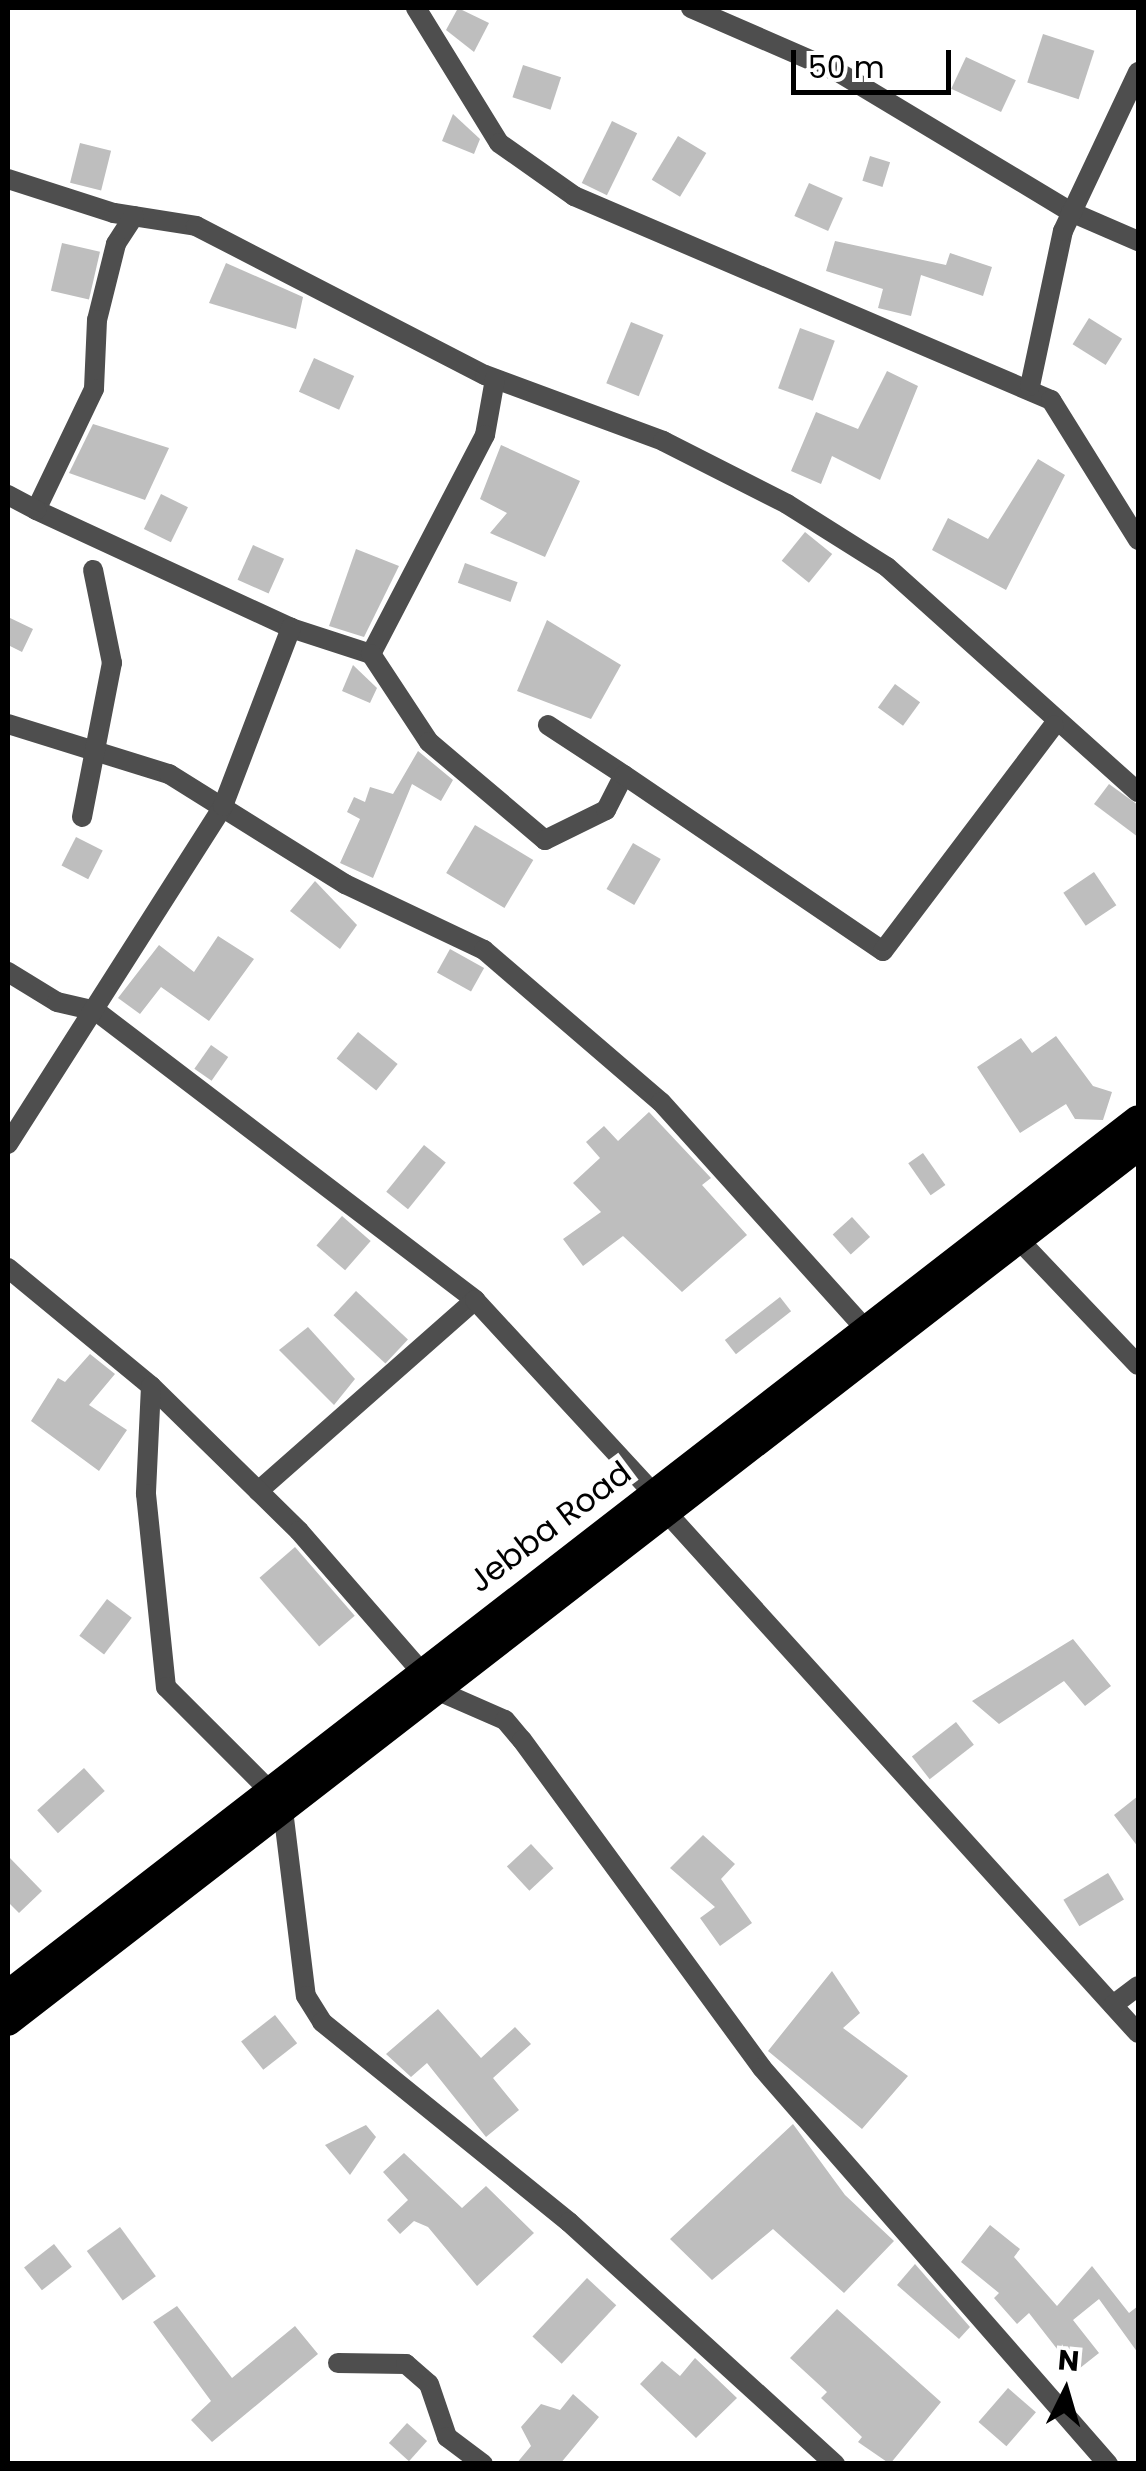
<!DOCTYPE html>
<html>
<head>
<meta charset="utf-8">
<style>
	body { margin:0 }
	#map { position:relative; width:1146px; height:2471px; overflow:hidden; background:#fff; font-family:Poppins,sans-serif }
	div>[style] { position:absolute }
	.building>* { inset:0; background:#bebebe; transform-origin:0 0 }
	.minor>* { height:20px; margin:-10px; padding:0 10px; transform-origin:10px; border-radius:10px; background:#4e4e4e }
	.trunk>* { height:28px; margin:-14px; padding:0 14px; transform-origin:14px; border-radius:14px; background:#000 }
	span { translate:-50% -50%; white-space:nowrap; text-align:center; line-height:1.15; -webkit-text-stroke:10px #fff; paint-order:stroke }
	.street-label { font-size:32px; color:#000 }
	.frame { position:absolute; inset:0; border:10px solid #000; pointer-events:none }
	.north { position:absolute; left:1016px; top:2341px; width:100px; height:100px; -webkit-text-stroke:8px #fff; paint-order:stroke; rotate:5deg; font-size:28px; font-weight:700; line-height:40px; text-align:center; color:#000 }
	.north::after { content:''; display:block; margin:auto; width:35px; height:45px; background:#000; clip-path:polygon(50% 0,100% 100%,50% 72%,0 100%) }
	.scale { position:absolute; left:791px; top:50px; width:160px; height:45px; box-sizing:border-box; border:5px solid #000; border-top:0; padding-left:12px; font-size:30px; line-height:35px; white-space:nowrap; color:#000; -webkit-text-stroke:8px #fff; paint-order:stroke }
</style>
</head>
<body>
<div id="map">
	<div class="building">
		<i style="clip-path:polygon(458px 8px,489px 23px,474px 52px,446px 30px)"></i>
		<i style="left:1043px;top:34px;width:54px;height:51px;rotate:18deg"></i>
		<i style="left:966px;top:57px;width:55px;height:35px;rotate:25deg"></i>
		<i style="left:523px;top:65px;width:40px;height:34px;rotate:18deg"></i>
		<i style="clip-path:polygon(453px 114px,480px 139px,474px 154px,442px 141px)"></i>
		<i style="left:612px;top:121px;width:28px;height:69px;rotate:26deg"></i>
		<i style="left:678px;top:136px;width:33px;height:51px;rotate:31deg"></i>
		<i style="left:80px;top:143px;width:32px;height:41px;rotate:14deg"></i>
		<i style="left:870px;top:156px;width:21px;height:26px;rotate:17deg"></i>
		<i style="left:809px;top:183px;width:37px;height:36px;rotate:24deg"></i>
		<i style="clip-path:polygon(835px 241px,946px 265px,950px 253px,992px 267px,983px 296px,921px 275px,911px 316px,878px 308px,883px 289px,826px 271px)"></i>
		<i style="left:62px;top:243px;width:39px;height:49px;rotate:13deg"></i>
		<i style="clip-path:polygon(226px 263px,303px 297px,296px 329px,209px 303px)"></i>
		<i style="left:1089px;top:318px;width:39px;height:31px;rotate:32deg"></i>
		<i style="left:631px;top:322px;width:35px;height:66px;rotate:22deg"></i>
		<i style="left:800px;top:328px;width:37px;height:64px;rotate:20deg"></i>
		<i style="left:314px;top:358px;width:44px;height:37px;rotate:24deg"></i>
		<i style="clip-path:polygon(887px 371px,918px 386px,880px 480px,832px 456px,821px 484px,791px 471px,816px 412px,858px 429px)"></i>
		<i style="clip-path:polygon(93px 424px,169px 448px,145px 500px,69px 473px)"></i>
		<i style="clip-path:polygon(501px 445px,580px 481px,545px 557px,490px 533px,507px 513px,480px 499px)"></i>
		<i style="clip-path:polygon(1038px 459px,1065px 475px,1006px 590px,932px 550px,948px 518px,988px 539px)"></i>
		<i style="left:161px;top:494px;width:30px;height:39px;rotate:26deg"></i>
		<i style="left:805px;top:532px;width:35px;height:37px;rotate:39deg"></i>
		<i style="left:253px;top:545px;width:34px;height:38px;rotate:24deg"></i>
		<i style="clip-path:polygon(356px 549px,399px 566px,364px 637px,329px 626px)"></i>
		<i style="left:465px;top:563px;width:56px;height:21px;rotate:20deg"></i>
		<i style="clip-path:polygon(8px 617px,33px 629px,22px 652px,8px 645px)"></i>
		<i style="clip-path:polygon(547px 620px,621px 665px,591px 719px,517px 691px)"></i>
		<i style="clip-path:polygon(353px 665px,377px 688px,370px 703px,342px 691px)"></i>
		<i style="left:895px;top:684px;width:31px;height:29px;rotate:36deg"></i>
		<i style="clip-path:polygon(418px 751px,453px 780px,441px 801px,412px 784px,373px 878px,340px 863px,360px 819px,347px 812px,354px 797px,365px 802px,370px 787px,393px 794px)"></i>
		<i style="clip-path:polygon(1109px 784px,1138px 805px,1138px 837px,1094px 804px)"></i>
		<i style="left:475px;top:825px;width:68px;height:56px;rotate:31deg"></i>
		<i style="left:76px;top:837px;width:30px;height:32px;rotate:27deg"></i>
		<i style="left:633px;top:843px;width:32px;height:53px;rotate:30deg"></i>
		<i style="left:1094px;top:872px;width:40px;height:37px;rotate:56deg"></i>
		<i style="clip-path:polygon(315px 881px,357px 925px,340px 949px,290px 911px)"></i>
		<i style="clip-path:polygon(218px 936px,254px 959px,209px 1021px,161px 987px,140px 1014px,118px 998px,159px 945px,194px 972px)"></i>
		<i style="left:450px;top:949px;width:39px;height:27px;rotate:29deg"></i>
		<i style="left:358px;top:1032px;width:51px;height:34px;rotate:39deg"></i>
		<i style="clip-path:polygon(1056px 1036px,1093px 1086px,1112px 1092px,1103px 1120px,1075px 1119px,1066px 1104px,1020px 1133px,977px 1067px,1021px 1038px,1032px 1053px)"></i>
		<i style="left:211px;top:1045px;width:21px;height:29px;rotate:35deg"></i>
		<i style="clip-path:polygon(649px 1112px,711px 1178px,702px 1185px,747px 1235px,682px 1292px,623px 1236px,583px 1266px,563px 1239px,601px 1212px,573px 1183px,600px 1158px,586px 1142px,604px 1126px,618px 1141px)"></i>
		<i style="left:424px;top:1145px;width:28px;height:60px;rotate:39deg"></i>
		<i style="left:923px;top:1153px;width:39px;height:18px;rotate:55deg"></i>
		<i style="left:342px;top:1216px;width:38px;height:39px;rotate:41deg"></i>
		<i style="left:852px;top:1217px;width:27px;height:26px;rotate:48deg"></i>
		<i style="left:356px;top:1291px;width:71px;height:33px;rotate:43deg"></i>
		<i style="left:780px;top:1297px;width:18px;height:70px;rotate:52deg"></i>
		<i style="clip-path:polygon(308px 1327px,355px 1379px,334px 1405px,279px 1350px)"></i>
		<i style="clip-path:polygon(90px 1354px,115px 1374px,89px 1405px,127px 1430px,99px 1471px,31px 1421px,58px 1378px,65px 1382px)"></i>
		<i style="left:295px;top:1547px;width:91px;height:47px;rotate:49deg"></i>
		<i style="left:107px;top:1599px;width:31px;height:46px;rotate:37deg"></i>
		<i style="clip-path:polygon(1073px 1639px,1111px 1686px,1085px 1706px,1064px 1681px,999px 1724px,972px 1701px)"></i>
		<i style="left:956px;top:1722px;width:29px;height:56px;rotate:52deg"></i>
		<i style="left:84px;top:1768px;width:31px;height:63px;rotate:48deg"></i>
		<i style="clip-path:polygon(1138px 1796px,1138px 1847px,1114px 1815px)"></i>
		<i style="clip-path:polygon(703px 1835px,735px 1864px,721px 1879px,752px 1923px,720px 1946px,700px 1918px,715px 1907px,670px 1868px)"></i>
		<i style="left:531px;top:1844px;width:33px;height:33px;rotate:47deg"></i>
		<i style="clip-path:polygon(8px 1856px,42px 1891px,19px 1913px,8px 1902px)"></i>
		<i style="left:1108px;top:1873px;width:31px;height:52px;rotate:59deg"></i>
		<i style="clip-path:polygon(832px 1971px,860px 2013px,843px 2028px,908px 2076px,862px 2129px,768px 2051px)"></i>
		<i style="clip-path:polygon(438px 2009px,481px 2058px,515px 2027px,531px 2044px,493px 2078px,519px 2110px,486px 2137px,427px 2063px,411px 2077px,386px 2054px)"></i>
		<i style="left:275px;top:2015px;width:36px;height:43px;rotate:52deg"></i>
		<i style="clip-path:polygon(793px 2124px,845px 2195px,894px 2241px,844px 2293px,773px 2229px,712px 2280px,670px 2239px)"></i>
		<i style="clip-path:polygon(366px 2125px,376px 2137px,350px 2175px,325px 2145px)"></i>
		<i style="clip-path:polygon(404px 2153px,462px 2208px,486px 2186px,534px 2233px,477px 2286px,428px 2227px,414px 2221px,400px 2234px,387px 2220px,408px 2200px,383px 2172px)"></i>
		<i style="clip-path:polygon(990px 2225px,1020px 2249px,1014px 2257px,1057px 2306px,1092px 2266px,1129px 2313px,1138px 2306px,1138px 2353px,1099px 2299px,1073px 2320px,1099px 2353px,1075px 2372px,1029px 2313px,1017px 2324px,994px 2298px,999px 2293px,961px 2262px)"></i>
		<i style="left:120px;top:2227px;width:61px;height:41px;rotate:54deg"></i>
		<i style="left:54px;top:2244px;width:29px;height:38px;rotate:52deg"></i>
		<i style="clip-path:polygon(915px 2264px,970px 2327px,959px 2339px,897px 2285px)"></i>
		<i style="left:587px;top:2278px;width:40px;height:80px;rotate:43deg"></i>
		<i style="clip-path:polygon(177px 2306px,232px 2378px,295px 2326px,318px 2354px,212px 2442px,191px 2420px,211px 2401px,153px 2322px)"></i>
		<i style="clip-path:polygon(837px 2309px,941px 2402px,890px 2464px,858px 2442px,862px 2437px,821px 2398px,827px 2392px,790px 2358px)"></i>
		<i style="clip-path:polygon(695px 2358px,737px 2398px,696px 2438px,640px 2384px,662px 2361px,680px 2376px)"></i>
		<i style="left:1008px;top:2388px;width:37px;height:45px;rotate:41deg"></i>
		<i style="clip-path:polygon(573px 2394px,599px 2417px,560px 2464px,516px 2464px,531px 2446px,521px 2427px,541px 2404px,560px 2410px)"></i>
		<i style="left:407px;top:2423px;width:27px;height:27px;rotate:42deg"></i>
	</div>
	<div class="minor">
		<i style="left:416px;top:8px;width:158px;rotate:58.4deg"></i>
		<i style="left:499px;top:143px;width:92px;rotate:35.2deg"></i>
		<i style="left:574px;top:196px;width:519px;rotate:23.16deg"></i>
		<i style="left:1051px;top:400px;width:165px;rotate:58.1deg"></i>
		<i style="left:691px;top:8px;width:160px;rotate:23.5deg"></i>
		<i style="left:838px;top:72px;width:272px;rotate:31deg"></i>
		<i style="left:1071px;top:212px;width:73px;rotate:23.4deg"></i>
		<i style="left:8px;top:179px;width:111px;rotate:17.8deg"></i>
		<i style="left:114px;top:213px;width:83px;rotate:9deg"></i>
		<i style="left:196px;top:226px;width:325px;rotate:27.3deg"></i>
		<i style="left:485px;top:375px;width:190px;rotate:20.3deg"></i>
		<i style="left:663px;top:441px;width:139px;rotate:26.9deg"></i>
		<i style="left:787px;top:504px;width:118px;rotate:32.2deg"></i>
		<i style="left:887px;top:567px;width:337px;rotate:41.9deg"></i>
		<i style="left:134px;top:216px;width:33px;rotate:123deg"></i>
		<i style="left:116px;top:244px;width:78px;rotate:104deg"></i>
		<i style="left:97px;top:320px;width:69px;rotate:92.5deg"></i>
		<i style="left:94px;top:389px;width:134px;rotate:115.6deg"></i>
		<i style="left:36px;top:510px;width:281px;rotate:24.8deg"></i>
		<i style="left:291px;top:628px;width:84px;rotate:18deg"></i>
		<i style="left:495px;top:379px;width:57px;rotate:100.1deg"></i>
		<i style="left:485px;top:435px;width:247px;rotate:117.5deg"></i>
		<i style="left:371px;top:654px;width:105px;rotate:56.6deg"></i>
		<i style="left:429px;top:742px;width:152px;rotate:40.2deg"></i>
		<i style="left:545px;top:840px;width:68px;rotate:-26.2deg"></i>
		<i style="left:606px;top:810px;width:39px;rotate:-63deg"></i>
		<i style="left:624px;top:775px;width:91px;rotate:-146.7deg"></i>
		<i style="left:1030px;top:386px;width:158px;rotate:-78deg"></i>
		<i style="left:1063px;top:231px;width:176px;rotate:-64.7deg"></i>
		<i style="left:8px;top:495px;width:32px;rotate:28deg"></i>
		<i style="left:8px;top:724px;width:169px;rotate:17.3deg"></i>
		<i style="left:169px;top:774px;width:208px;rotate:32deg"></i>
		<i style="left:345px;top:884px;width:154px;rotate:25.4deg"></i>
		<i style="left:484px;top:950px;width:233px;rotate:40.7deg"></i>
		<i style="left:661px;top:1102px;width:302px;rotate:48deg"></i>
		<i style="left:624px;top:775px;width:313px;rotate:34.2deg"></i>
		<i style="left:883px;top:951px;width:283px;rotate:-52.9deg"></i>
		<i style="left:82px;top:817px;width:157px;rotate:-79deg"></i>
		<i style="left:112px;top:663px;width:95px;rotate:-101.5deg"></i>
		<i style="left:8px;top:972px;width:57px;rotate:31.5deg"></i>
		<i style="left:57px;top:1002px;width:40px;rotate:13deg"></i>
		<i style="left:96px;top:1011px;width:477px;rotate:37.3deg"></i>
		<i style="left:475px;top:1300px;width:289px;rotate:138.6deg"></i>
		<i style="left:8px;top:1144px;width:401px;rotate:-57.5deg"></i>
		<i style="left:223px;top:806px;width:191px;rotate:-69.1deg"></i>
		<i style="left:1018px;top:1239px;width:174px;rotate:46.4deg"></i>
		<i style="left:8px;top:1268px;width:185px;rotate:39.5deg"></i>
		<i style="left:151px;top:1386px;width:207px;rotate:44.4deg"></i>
		<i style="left:299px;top:1531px;width:184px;rotate:49deg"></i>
		<i style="left:475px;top:1300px;width:263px;rotate:47.3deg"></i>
		<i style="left:151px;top:1386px;width:108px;rotate:92.7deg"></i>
		<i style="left:146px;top:1494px;width:194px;rotate:84.1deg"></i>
		<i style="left:166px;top:1687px;width:147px;rotate:45deg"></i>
		<i style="left:668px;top:1514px;width:700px;rotate:47.84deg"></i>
		<i style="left:434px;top:1689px;width:77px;rotate:23.6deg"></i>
		<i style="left:505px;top:1720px;width:26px;rotate:50deg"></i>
		<i style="left:522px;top:1740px;width:406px;rotate:53.8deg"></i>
		<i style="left:762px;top:2068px;width:526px;rotate:48.86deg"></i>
		<i style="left:283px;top:1810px;width:187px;rotate:83deg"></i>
		<i style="left:306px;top:1996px;width:31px;rotate:58deg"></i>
		<i style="left:322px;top:2022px;width:318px;rotate:39deg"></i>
		<i style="left:569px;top:2222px;width:360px;rotate:42.3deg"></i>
		<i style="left:1113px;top:2005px;width:31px;rotate:-37deg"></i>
		<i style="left:338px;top:2363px;width:68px;rotate:0.8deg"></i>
		<i style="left:406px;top:2364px;width:30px;rotate:41deg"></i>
		<i style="left:429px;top:2384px;width:56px;rotate:71.2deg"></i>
		<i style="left:447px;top:2437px;width:45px;rotate:36.9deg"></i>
	</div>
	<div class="trunk">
		<i style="left:8px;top:1994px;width:1429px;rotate:-37.75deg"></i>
		<i style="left:8px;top:2022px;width:1429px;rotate:-37.75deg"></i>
	</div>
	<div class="street-label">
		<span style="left:550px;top:1527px;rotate:-37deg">Jebba Road</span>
	</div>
	<div class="frame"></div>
	<div class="north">N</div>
	<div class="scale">50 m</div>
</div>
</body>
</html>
